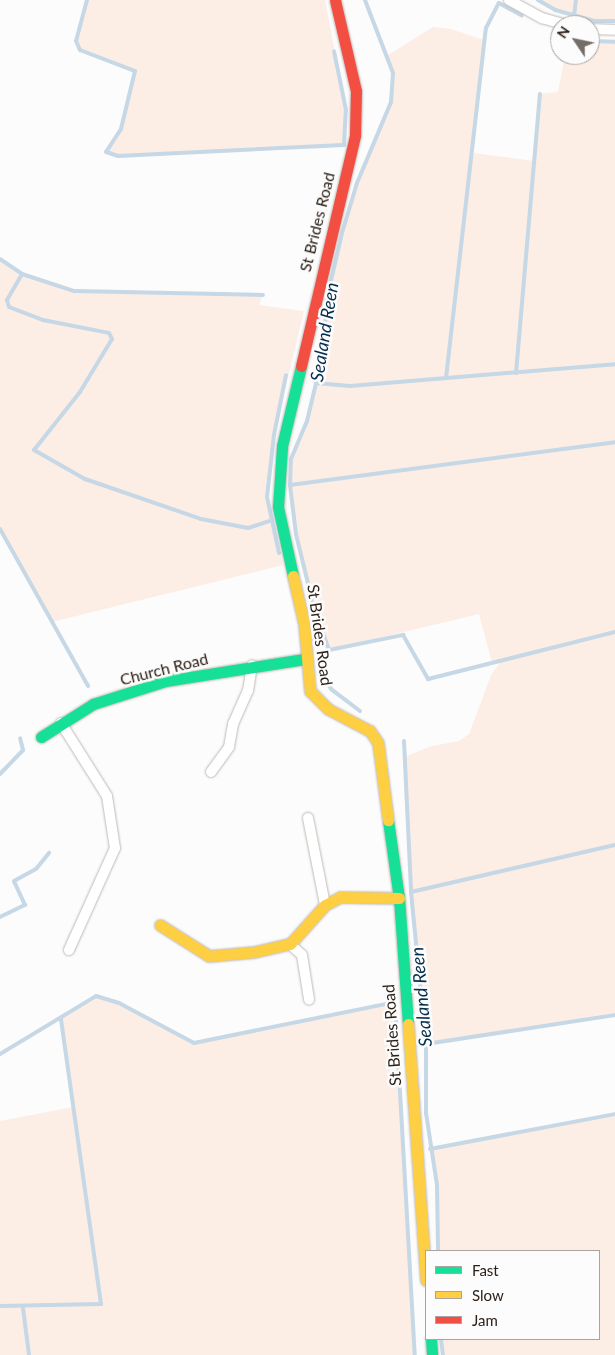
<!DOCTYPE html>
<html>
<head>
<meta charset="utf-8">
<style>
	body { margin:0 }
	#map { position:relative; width:615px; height:1355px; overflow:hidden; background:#fcfcfc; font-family:Lato,sans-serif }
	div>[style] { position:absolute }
	.green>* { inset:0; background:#fceee5 }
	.stream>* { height:4px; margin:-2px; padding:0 2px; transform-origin:2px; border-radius:2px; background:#c6d7e6 }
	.roads { filter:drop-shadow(0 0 1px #bfb9b5) drop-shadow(0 0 1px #bfb9b5) }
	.street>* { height:10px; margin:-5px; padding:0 5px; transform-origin:5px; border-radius:5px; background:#fff }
	.fast>* { height:11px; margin:-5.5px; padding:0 5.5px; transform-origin:5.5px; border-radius:5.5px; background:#16e098 }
	.slow>* { height:11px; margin:-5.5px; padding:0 5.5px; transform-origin:5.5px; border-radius:5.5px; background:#ffcf43 }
	.jam>* { height:11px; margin:-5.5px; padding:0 5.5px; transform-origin:5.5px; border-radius:5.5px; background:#f24e42 }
	span { translate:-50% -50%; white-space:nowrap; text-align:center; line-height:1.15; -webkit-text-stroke:5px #fcfcfc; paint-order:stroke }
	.street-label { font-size:16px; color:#2d2119 }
	.water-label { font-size:18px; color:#042e4d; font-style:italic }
	.legend { position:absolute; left:425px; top:1250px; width:175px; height:90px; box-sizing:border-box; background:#fcfcfc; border:1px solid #a9a4a1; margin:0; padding:6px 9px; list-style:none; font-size:15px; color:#2d2119 }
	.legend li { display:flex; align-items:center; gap:10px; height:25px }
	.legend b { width:25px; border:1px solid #a9a4a1 }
	.north { position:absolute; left:550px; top:15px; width:50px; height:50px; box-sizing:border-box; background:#fcfcfc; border:1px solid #a9a4a1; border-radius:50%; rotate:304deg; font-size:14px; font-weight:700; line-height:20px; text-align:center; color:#2d2119 }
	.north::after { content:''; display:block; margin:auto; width:18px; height:22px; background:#756e68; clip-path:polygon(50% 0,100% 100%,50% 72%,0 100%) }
</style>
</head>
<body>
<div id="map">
	<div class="green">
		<div style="clip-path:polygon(87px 0,325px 0,346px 110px,344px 145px,118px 156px,106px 152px,121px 129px,135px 71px,80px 50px,76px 41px)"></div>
		<div style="clip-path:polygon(538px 0,615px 0,615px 21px,595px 21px,555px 10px)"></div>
		<div style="clip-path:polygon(433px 27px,451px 29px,484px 40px,473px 153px,535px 161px,540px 94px,558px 92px,565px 55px,590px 55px,590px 41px,615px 42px,615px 1015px,426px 1044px,411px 892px,404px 788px,406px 756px,432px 746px,459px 741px,469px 734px,491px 675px,501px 661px,492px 663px,479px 614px,329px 650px,314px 608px,296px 534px,290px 485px,291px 459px,307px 421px,324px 350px,326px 302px,342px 233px,357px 183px,391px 102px,393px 73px,388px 55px)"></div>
		<div style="clip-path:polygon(0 259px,22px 274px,74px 291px,263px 295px,259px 305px,304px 311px,274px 435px,267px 497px,283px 565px,52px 622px,0 529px)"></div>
		<div style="clip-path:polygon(96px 996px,119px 1003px,194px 1043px,395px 1002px,415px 1355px,0 1355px,0 1121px,73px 1107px,61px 1019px)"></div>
		<div style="clip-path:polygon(615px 1114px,615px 1355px,443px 1355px,441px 1339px,599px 1339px,599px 1251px,438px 1251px,437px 1185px,430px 1149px)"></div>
	</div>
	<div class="stream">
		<div style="left:87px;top:0;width:42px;rotate:105deg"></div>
		<div style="left:76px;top:41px;width:10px;rotate:66deg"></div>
		<div style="left:80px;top:50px;width:59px;rotate:20.9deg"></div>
		<div style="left:135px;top:71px;width:60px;rotate:103.6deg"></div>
		<div style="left:121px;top:129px;width:27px;rotate:123deg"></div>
		<div style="left:106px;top:152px;width:13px;rotate:18deg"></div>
		<div style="left:118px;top:156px;width:226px;rotate:-2.8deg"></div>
		<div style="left:344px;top:145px;width:35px;rotate:-87deg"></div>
		<div style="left:346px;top:110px;width:60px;rotate:-101.5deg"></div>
		<div style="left:538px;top:0;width:20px;rotate:30deg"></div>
		<div style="left:555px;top:10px;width:41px;rotate:15.4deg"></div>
		<div style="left:595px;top:21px;width:20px"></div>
		<div style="left:574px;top:16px;width:16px;rotate:-83deg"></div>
		<div style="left:590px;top:41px;width:25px;rotate:2deg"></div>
		<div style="left:0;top:259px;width:27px;rotate:34deg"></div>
		<div style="left:22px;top:274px;width:55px;rotate:18.1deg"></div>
		<div style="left:74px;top:291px;width:189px;rotate:1.2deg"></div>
		<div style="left:22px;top:274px;width:30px;rotate:120deg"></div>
		<div style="left:7px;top:300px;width:7px;rotate:74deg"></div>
		<div style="left:9px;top:307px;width:36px;rotate:21deg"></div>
		<div style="left:43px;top:320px;width:67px;rotate:11.1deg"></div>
		<div style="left:109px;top:333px;width:7px;rotate:63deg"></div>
		<div style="left:112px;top:339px;width:62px;rotate:121.1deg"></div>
		<div style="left:80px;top:392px;width:74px;rotate:128.4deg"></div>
		<div style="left:34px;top:450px;width:59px;rotate:29.6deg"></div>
		<div style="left:85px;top:479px;width:123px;rotate:19deg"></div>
		<div style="left:201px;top:519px;width:48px;rotate:10.8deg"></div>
		<div style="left:248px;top:528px;width:23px;rotate:-18deg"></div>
		<div style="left:516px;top:373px;width:280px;rotate:-85.1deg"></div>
		<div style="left:446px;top:378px;width:352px;rotate:-83.5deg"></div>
		<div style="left:486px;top:28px;width:28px;rotate:-63deg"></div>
		<div style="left:499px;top:3px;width:26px;rotate:29deg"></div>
		<div style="left:316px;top:383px;width:34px;rotate:5deg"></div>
		<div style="left:350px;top:386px;width:266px;rotate:-4.7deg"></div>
		<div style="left:290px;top:485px;width:328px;rotate:-7.5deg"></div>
		<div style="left:0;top:529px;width:180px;rotate:60.7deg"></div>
		<div style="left:279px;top:553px;width:57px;rotate:-102.1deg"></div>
		<div style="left:267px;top:497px;width:62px;rotate:-83.6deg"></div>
		<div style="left:274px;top:435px;width:61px;rotate:-78.7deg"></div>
		<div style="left:329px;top:650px;width:76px;rotate:-11.5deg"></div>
		<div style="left:403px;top:635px;width:51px;rotate:60.4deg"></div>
		<div style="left:428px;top:679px;width:193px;rotate:-14.1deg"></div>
		<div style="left:360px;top:711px;width:35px;rotate:-143deg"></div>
		<div style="left:332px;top:690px;width:14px;rotate:-126deg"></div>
		<div style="left:324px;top:679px;width:17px;rotate:-97deg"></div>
		<div style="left:322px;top:662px;width:14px;rotate:-60deg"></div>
		<div style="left:329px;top:650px;width:45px;rotate:-109.7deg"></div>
		<div style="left:314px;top:608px;width:76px;rotate:-103.7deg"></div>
		<div style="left:296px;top:534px;width:49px;rotate:-97deg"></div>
		<div style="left:290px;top:485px;width:26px;rotate:-88deg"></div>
		<div style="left:291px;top:459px;width:41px;rotate:-67.2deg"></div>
		<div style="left:307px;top:421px;width:73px;rotate:-76.5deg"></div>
		<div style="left:324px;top:350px;width:48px;rotate:-87.6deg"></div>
		<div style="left:326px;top:302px;width:71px;rotate:-76.9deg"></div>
		<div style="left:342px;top:233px;width:52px;rotate:-73.3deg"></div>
		<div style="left:357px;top:183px;width:88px;rotate:-67.2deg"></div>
		<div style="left:391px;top:102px;width:29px;rotate:-86deg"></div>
		<div style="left:393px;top:73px;width:78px;rotate:-111deg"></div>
		<div style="left:404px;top:741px;width:151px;rotate:87.3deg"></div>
		<div style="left:411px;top:892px;width:153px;rotate:84.4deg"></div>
		<div style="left:426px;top:1044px;width:69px;rotate:90deg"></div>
		<div style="left:426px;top:1113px;width:73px;rotate:81.3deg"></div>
		<div style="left:437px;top:1185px;width:66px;rotate:89.1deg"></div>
		<div style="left:0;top:774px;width:33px;rotate:-46deg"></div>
		<div style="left:23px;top:750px;width:12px;rotate:-104deg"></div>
		<div style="left:411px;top:892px;width:209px;rotate:-13deg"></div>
		<div style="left:0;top:917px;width:28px;rotate:-26deg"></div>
		<div style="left:25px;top:905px;width:26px;rotate:-115deg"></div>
		<div style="left:14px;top:881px;width:25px;rotate:-29deg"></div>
		<div style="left:36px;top:869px;width:21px;rotate:-51deg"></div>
		<div style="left:426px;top:1044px;width:191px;rotate:-8.7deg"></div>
		<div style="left:0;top:1054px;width:112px;rotate:-31.1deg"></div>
		<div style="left:96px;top:996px;width:24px;rotate:17deg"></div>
		<div style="left:119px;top:1003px;width:85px;rotate:28.1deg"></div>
		<div style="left:194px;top:1043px;width:205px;rotate:-11.5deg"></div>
		<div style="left:395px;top:1002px;width:354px;rotate:86.8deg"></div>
		<div style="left:430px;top:1149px;width:188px;rotate:-10.7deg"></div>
		<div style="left:0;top:1306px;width:101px;rotate:-1.1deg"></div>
		<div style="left:101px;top:1304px;width:288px;rotate:-98deg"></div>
		<div style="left:23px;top:1308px;width:47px;rotate:82.7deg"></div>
		<div style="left:441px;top:1339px;width:16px;rotate:83deg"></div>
	</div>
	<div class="roads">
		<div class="street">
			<div style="left:509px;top:0;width:38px;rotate:29deg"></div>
			<div style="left:542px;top:18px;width:25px;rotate:16deg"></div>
			<div style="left:590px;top:29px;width:25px;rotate:2deg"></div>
			<div style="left:61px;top:723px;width:86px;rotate:57.8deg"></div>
			<div style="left:107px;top:796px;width:53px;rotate:81.3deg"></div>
			<div style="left:115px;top:848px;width:112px;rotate:114.3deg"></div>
			<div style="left:211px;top:772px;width:31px;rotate:-54deg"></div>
			<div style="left:229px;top:747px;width:23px;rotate:-80deg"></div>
			<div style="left:233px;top:724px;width:36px;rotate:-66deg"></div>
			<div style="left:248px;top:691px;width:26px;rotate:-81deg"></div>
			<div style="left:308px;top:818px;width:89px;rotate:78.9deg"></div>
			<div style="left:290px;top:944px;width:16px;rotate:43deg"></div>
			<div style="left:302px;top:955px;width:45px;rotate:81deg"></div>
		</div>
		<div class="fast">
			<div style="left:293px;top:576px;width:71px;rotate:-102.3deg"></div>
			<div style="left:278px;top:507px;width:61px;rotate:-86.2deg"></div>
			<div style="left:282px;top:446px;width:82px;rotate:-76.6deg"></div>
			<div style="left:41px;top:737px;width:62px;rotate:-32.4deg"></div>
			<div style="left:93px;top:704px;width:76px;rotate:-17.7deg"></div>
			<div style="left:165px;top:681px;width:141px;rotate:-9deg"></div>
			<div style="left:388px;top:820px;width:79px;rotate:82deg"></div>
			<div style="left:399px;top:898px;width:126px;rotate:85.9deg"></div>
			<div style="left:431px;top:1339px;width:16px;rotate:86deg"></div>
		</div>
		<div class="slow">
			<div style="left:293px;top:576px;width:49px;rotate:77.1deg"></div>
			<div style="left:304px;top:624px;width:67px;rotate:84.9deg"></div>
			<div style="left:310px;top:691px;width:25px;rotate:45deg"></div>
			<div style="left:328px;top:709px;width:47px;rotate:27.6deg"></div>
			<div style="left:370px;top:731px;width:14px;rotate:56deg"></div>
			<div style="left:378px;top:743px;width:78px;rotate:82.6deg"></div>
			<div style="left:160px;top:925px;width:58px;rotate:32.3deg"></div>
			<div style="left:209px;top:956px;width:45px;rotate:-5.1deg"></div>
			<div style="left:254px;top:952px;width:37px;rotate:-13deg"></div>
			<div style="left:290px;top:944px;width:52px;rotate:-48.1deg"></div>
			<div style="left:325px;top:905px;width:17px;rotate:-28deg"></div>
			<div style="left:340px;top:897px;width:59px;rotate:1deg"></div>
			<div style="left:408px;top:1024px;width:257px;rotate:86deg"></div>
		</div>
		<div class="jam">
			<div style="left:301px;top:366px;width:237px;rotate:-76.8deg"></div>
			<div style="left:355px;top:135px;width:44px;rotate:-88.7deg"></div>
			<div style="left:356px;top:91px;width:93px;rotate:-103deg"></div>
		</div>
	</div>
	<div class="street-label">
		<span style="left:317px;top:222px;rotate:-76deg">St Brides Road</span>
		<span style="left:320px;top:635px;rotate:82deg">St Brides Road</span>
		<span style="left:164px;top:669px;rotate:-14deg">Church Road</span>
		<span style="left:392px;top:1035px;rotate:-94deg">St Brides Road</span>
	</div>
	<div class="water-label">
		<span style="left:324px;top:332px;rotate:-81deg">Sealand Reen</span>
		<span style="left:421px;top:997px;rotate:-95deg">Sealand Reen</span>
	</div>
	<ul class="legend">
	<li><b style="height:6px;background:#16e098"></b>Fast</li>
	<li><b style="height:6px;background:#ffcf43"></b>Slow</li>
	<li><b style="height:6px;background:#f24e42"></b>Jam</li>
	</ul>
	<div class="north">N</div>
</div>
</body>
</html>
